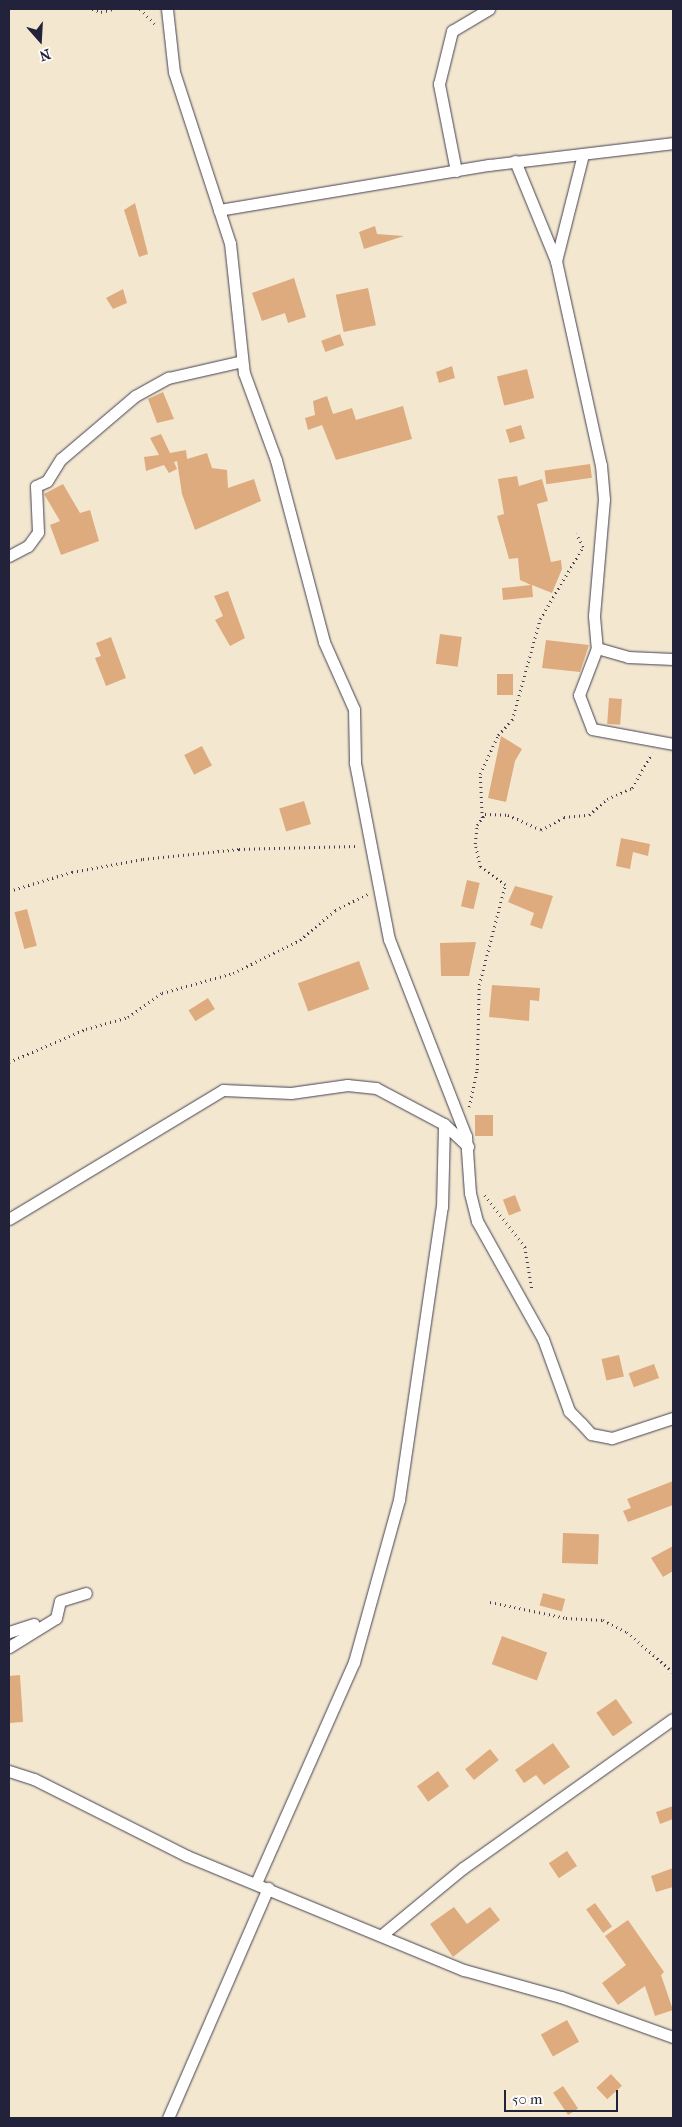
<!DOCTYPE html>
<html>
<head>
<meta charset="utf-8">
<style>
	body { margin:0 }
	#map { position:relative; width:682px; height:2127px; overflow:hidden; background:#f4e7d0; font-family:"IM FELL French Canon",serif }
	div>[style] { position:absolute }
	.building>* { inset:0; background:#deab7f; transform-origin:0 0 }
	.path>* { height:2.5px; margin-top:-1.25px; transform-origin:0; background:repeating-linear-gradient(90deg,#424051 0 1px,transparent 0 5px) }
	.roads { filter:drop-shadow(0 0 1px #424051) drop-shadow(0 0 1px #424051) }
	.street>* { height:11px; margin:-5.5px; padding:0 5.5px; transform-origin:5.5px; border-radius:5.5px; background:#fff }
	span { translate:-50% -50%; white-space:nowrap; text-align:center; line-height:1.15; -webkit-text-stroke:5px #fdfcf7; paint-order:stroke }
	.frame { position:absolute; inset:0; border:10px solid #22223b; pointer-events:none }
	.north { position:absolute; left:15px; top:15px; width:50px; height:50px; -webkit-text-stroke:4px #fdfcf7; paint-order:stroke; rotate:161deg; font-size:14px; font-weight:700; line-height:20px; text-align:center; color:#22223b }
	.north::after { content:''; display:block; margin:auto; width:18px; height:22px; background:#22223b; clip-path:polygon(50% 0,100% 100%,50% 72%,0 100%) }
	.scale { position:absolute; left:504px; top:2090px; width:114px; height:22px; box-sizing:border-box; border:2px solid #22223b; border-top:0; padding-left:6px; font-size:15px; line-height:18px; white-space:nowrap; color:#22223b; -webkit-text-stroke:4px #fdfcf7; paint-order:stroke }
</style>
</head>
<body>
<div id="map">
	<div class="building">
		<div style="clip-path:polygon(135px 203px,148px 254px,139px 257px,124px 210px)"></div>
		<div style="clip-path:polygon(375px 226px,377px 234px,404px 236px,364px 249px,359px 232px)"></div>
		<div style="clip-path:polygon(294px 278px,306px 317px,288px 323px,285px 313px,262px 321px,252px 293px)"></div>
		<div style="left:368px;top:288px;width:38px;height:33px;rotate:78deg"></div>
		<div style="clip-path:polygon(123px 289px,127px 303px,113px 309px,106px 298px)"></div>
		<div style="left:340px;top:334px;width:12px;height:20px;rotate:70deg"></div>
		<div style="clip-path:polygon(452px 366px,455px 378px,439px 383px,436px 372px)"></div>
		<div style="left:527px;top:369px;width:30px;height:31px;rotate:76deg"></div>
		<div style="clip-path:polygon(163px 392px,174px 419px,157px 423px,148px 399px)"></div>
		<div style="clip-path:polygon(327px 396px,333px 414px,352px 408px,356px 420px,403px 406px,412px 439px,336px 460px,322px 425px,308px 430px,305px 418px,315px 415px,313px 401px)"></div>
		<div style="left:521px;top:425px;width:14px;height:16px;rotate:73deg"></div>
		<div style="clip-path:polygon(161px 434px,170px 453px,186px 450px,187px 459px,207px 453px,212px 468px,227px 470px,228px 488px,254px 479px,261px 501px,195px 530px,182px 494px,177px 461px,181px 460px,174px 462px,177px 469px,169px 473px,164px 465px,146px 471px,144px 457px,159px 455px,150px 438px)"></div>
		<div style="left:590px;top:464px;width:14px;height:46px;rotate:82deg"></div>
		<div style="clip-path:polygon(517px 476px,519px 486px,542px 479px,548px 501px,537px 504px,551px 562px,561px 560px,562px 569px,552px 593px,532px 585px,533px 597px,503px 600px,502px 588px,531px 585px,520px 580px,518px 558px,509px 559px,497px 516px,504px 514px,498px 479px)"></div>
		<div style="clip-path:polygon(63px 484px,80px 513px,90px 510px,99px 541px,61px 555px,50px 525px,60px 521px,44px 494px)"></div>
		<div style="clip-path:polygon(228px 591px,245px 638px,230px 646px,215px 620px,223px 616px,214px 596px)"></div>
		<div style="left:440px;top:634px;width:22px;height:30px;rotate:8deg"></div>
		<div style="clip-path:polygon(111px 637px,126px 678px,106px 686px,95px 658px,101px 656px,96px 643px)"></div>
		<div style="clip-path:polygon(546px 640px,589px 645px,580px 672px,542px 668px)"></div>
		<div style="left:497px;top:674px;width:16px;height:21px"></div>
		<div style="left:609px;top:698px;width:13px;height:26px;rotate:4deg"></div>
		<div style="clip-path:polygon(501px 736px,522px 749px,515px 761px,506px 802px,488px 798px)"></div>
		<div style="left:202px;top:746px;width:22px;height:20px;rotate:63deg"></div>
		<div style="left:304px;top:801px;width:24px;height:26px;rotate:73deg"></div>
		<div style="clip-path:polygon(621px 838px,650px 844px,648px 856px,633px 852px,630px 869px,616px 866px)"></div>
		<div style="left:467px;top:880px;width:13px;height:27px;rotate:13deg"></div>
		<div style="clip-path:polygon(515px 886px,553px 896px,542px 929px,530px 925px,534px 913px,508px 902px)"></div>
		<div style="left:27px;top:909px;width:38px;height:13px;rotate:75deg"></div>
		<div style="clip-path:polygon(476px 942px,469px 976px,441px 976px,440px 943px)"></div>
		<div style="left:359px;top:961px;width:30px;height:65px;rotate:70deg"></div>
		<div style="clip-path:polygon(492px 985px,540px 988px,539px 1001px,530px 1000px,529px 1021px,489px 1017px)"></div>
		<div style="left:208px;top:998px;width:13px;height:23px;rotate:58deg"></div>
		<div style="left:475px;top:1115px;width:18px;height:21px"></div>
		<div style="left:515px;top:1195px;width:17px;height:13px;rotate:69deg"></div>
		<div style="left:619px;top:1355px;width:22px;height:18px;rotate:77deg"></div>
		<div style="left:654px;top:1364px;width:15px;height:27px;rotate:70deg"></div>
		<div style="clip-path:polygon(673px 1481px,673px 1505px,628px 1522px,623px 1511px,631px 1508px,627px 1499px)"></div>
		<div style="left:563px;top:1533px;width:36px;height:30px;rotate:2deg"></div>
		<div style="clip-path:polygon(673px 1546px,673px 1571px,663px 1577px,651px 1558px)"></div>
		<div style="left:543px;top:1593px;width:23px;height:13px;rotate:15deg"></div>
		<div style="left:502px;top:1636px;width:48px;height:30px;rotate:20deg"></div>
		<div style="clip-path:polygon(20px 1675px,23px 1722px,9px 1723px,9px 1676px)"></div>
		<div style="left:616px;top:1699px;width:29px;height:24px;rotate:55deg"></div>
		<div style="clip-path:polygon(553px 1743px,570px 1767px,544px 1785px,536px 1775px,524px 1783px,515px 1770px)"></div>
		<div style="left:490px;top:1749px;width:14px;height:32px;rotate:51deg"></div>
		<div style="left:438px;top:1771px;width:19px;height:26px;rotate:54deg"></div>
		<div style="clip-path:polygon(673px 1806px,673px 1819px,660px 1824px,656px 1812px)"></div>
		<div style="left:567px;top:1851px;width:18px;height:22px;rotate:56deg"></div>
		<div style="clip-path:polygon(673px 1868px,673px 1887px,656px 1892px,651px 1876px)"></div>
		<div style="left:595px;top:1903px;width:29px;height:11px;rotate:54deg"></div>
		<div style="clip-path:polygon(454px 1907px,467px 1924px,490px 1907px,500px 1920px,453px 1957px,430px 1924px)"></div>
		<div style="clip-path:polygon(628px 1920px,664px 1972px,661px 1975px,673px 2010px,655px 2016px,645px 1986px,618px 2005px,602px 1983px,626px 1965px,605px 1936px)"></div>
		<div style="left:567px;top:2020px;width:25px;height:30px;rotate:61deg"></div>
		<div style="left:611px;top:2074px;width:16px;height:20px;rotate:47deg"></div>
		<div style="left:563px;top:2086px;width:27px;height:12px;rotate:56deg"></div>
	</div>
	<div class="path">
		<div style="left:92px;top:9px;width:9px;rotate:18deg"></div>
		<div style="left:101px;top:12px;width:12px;rotate:-14deg"></div>
		<div style="left:140px;top:9px;width:21px;rotate:45deg"></div>
		<div style="left:482px;top:818px;width:44px;rotate:-92.6deg"></div>
		<div style="left:480px;top:774px;width:43px;rotate:-65.2deg"></div>
		<div style="left:498px;top:735px;width:21px;rotate:-47deg"></div>
		<div style="left:512px;top:720px;width:105px;rotate:-74.5deg"></div>
		<div style="left:540px;top:619px;width:84px;rotate:-59.2deg"></div>
		<div style="left:583px;top:547px;width:15px;rotate:-118deg"></div>
		<div style="left:9px;top:891px;width:66px;rotate:-16.8deg"></div>
		<div style="left:72px;top:872px;width:72px;rotate:-10.4deg"></div>
		<div style="left:143px;top:859px;width:97px;rotate:-5.9deg"></div>
		<div style="left:239px;top:849px;width:118px;rotate:-1.5deg"></div>
		<div style="left:9px;top:1062px;width:84px;rotate:-23.2deg"></div>
		<div style="left:86px;top:1029px;width:44px;rotate:-15.9deg"></div>
		<div style="left:128px;top:1017px;width:42px;rotate:-35.2deg"></div>
		<div style="left:162px;top:993px;width:74px;rotate:-15.7deg"></div>
		<div style="left:233px;top:973px;width:75px;rotate:-26.2deg"></div>
		<div style="left:300px;top:940px;width:46px;rotate:-40.6deg"></div>
		<div style="left:335px;top:910px;width:37px;rotate:-26deg"></div>
		<div style="left:469px;top:1107px;width:38px;rotate:-78deg"></div>
		<div style="left:477px;top:1070px;width:85px;rotate:-88.7deg"></div>
		<div style="left:479px;top:985px;width:103px;rotate:-75.4deg"></div>
		<div style="left:505px;top:885px;width:31px;rotate:-144deg"></div>
		<div style="left:480px;top:867px;width:24px;rotate:-102deg"></div>
		<div style="left:475px;top:844px;width:19px;rotate:-84deg"></div>
		<div style="left:477px;top:825px;width:14px;rotate:-54deg"></div>
		<div style="left:485px;top:814px;width:23px;rotate:2deg"></div>
		<div style="left:508px;top:815px;width:36px;rotate:24deg"></div>
		<div style="left:541px;top:830px;width:26px;rotate:-29deg"></div>
		<div style="left:564px;top:817px;width:25px;rotate:-5deg"></div>
		<div style="left:589px;top:815px;width:24px;rotate:-42deg"></div>
		<div style="left:607px;top:799px;width:27px;rotate:-24deg"></div>
		<div style="left:632px;top:788px;width:40px;rotate:-60.3deg"></div>
		<div style="left:485px;top:1195px;width:66px;rotate:52.4deg"></div>
		<div style="left:525px;top:1247px;width:43px;rotate:80.5deg"></div>
		<div style="left:490px;top:1602px;width:78px;rotate:11.9deg"></div>
		<div style="left:566px;top:1618px;width:37px;rotate:3deg"></div>
		<div style="left:603px;top:1620px;width:27px;rotate:27deg"></div>
		<div style="left:627px;top:1632px;width:61px;rotate:41deg"></div>
	</div>
	<div class="roads">
		<div class="street">
			<div style="left:167px;top:9px;width:63px;rotate:83.7deg"></div>
			<div style="left:174px;top:72px;width:180px;rotate:71.9deg"></div>
			<div style="left:230px;top:243px;width:131px;rotate:83.9deg"></div>
			<div style="left:244px;top:373px;width:93px;rotate:69.8deg"></div>
			<div style="left:276px;top:460px;width:188px;rotate:75.2deg"></div>
			<div style="left:324px;top:642px;width:73px;rotate:65.9deg"></div>
			<div style="left:354px;top:709px;width:54px;rotate:88.9deg"></div>
			<div style="left:355px;top:763px;width:179px;rotate:79.1deg"></div>
			<div style="left:389px;top:939px;width:212px;rotate:68.7deg"></div>
			<div style="left:466px;top:1136px;width:57px;rotate:86deg"></div>
			<div style="left:470px;top:1193px;width:29px;rotate:76deg"></div>
			<div style="left:477px;top:1221px;width:135px;rotate:60.8deg"></div>
			<div style="left:543px;top:1339px;width:77px;rotate:70.1deg"></div>
			<div style="left:569px;top:1411px;width:17px;rotate:45deg"></div>
			<div style="left:581px;top:1423px;width:15px;rotate:48deg"></div>
			<div style="left:591px;top:1434px;width:21px;rotate:11deg"></div>
			<div style="left:612px;top:1438px;width:64px;rotate:-18.2deg"></div>
			<div style="left:515px;top:161px;width:108px;rotate:67.7deg"></div>
			<div style="left:556px;top:261px;width:209px;rotate:77.6deg"></div>
			<div style="left:601px;top:465px;width:34px;rotate:85deg"></div>
			<div style="left:604px;top:499px;width:117px;rotate:94.9deg"></div>
			<div style="left:594px;top:616px;width:32px;rotate:85deg"></div>
			<div style="left:597px;top:648px;width:32px;rotate:16deg"></div>
			<div style="left:628px;top:657px;width:45px;rotate:2.5deg"></div>
			<div style="left:456px;top:171px;width:89px;rotate:-101.1deg"></div>
			<div style="left:439px;top:84px;width:55px;rotate:-76.2deg"></div>
			<div style="left:452px;top:31px;width:43px;rotate:-30.7deg"></div>
			<div style="left:219px;top:210px;width:274px;rotate:-9.5deg"></div>
			<div style="left:489px;top:165px;width:185px;rotate:-6.8deg"></div>
			<div style="left:556px;top:261px;width:110px;rotate:-75.8deg"></div>
			<div style="left:9px;top:556px;width:21px;rotate:-28deg"></div>
			<div style="left:28px;top:546px;width:17px;rotate:-54deg"></div>
			<div style="left:38px;top:532px;width:46px;rotate:-92.5deg"></div>
			<div style="left:36px;top:486px;width:12px;rotate:-24deg"></div>
			<div style="left:47px;top:481px;width:26px;rotate:-58deg"></div>
			<div style="left:61px;top:459px;width:97px;rotate:-40.4deg"></div>
			<div style="left:135px;top:396px;width:38px;rotate:-29deg"></div>
			<div style="left:168px;top:378px;width:76px;rotate:-12.9deg"></div>
			<div style="left:597px;top:648px;width:50px;rotate:111deg"></div>
			<div style="left:579px;top:695px;width:36px;rotate:69deg"></div>
			<div style="left:592px;top:729px;width:82px;rotate:10.5deg"></div>
			<div style="left:9px;top:1219px;width:250px;rotate:-31.1deg"></div>
			<div style="left:223px;top:1090px;width:68px;rotate:2.5deg"></div>
			<div style="left:291px;top:1093px;width:57px;rotate:-8.1deg"></div>
			<div style="left:347px;top:1085px;width:29px;rotate:6deg"></div>
			<div style="left:376px;top:1088px;width:77px;rotate:27.9deg"></div>
			<div style="left:444px;top:1124px;width:33px;rotate:43deg"></div>
			<div style="left:9px;top:1632px;width:26px;rotate:-18deg"></div>
			<div style="left:9px;top:1647px;width:55px;rotate:-31.7deg"></div>
			<div style="left:56px;top:1618px;width:17px;rotate:-77deg"></div>
			<div style="left:60px;top:1601px;width:27px;rotate:-17deg"></div>
			<div style="left:9px;top:1771px;width:26px;rotate:18deg"></div>
			<div style="left:34px;top:1779px;width:171px;rotate:26.7deg"></div>
			<div style="left:187px;top:1856px;width:300px;rotate:22.4deg"></div>
			<div style="left:464px;top:1970px;width:101px;rotate:15.6deg"></div>
			<div style="left:561px;top:1997px;width:119px;rotate:19.7deg"></div>
			<div style="left:256px;top:1883px;width:242px;rotate:-66.1deg"></div>
			<div style="left:354px;top:1662px;width:168px;rotate:-74.5deg"></div>
			<div style="left:399px;top:1500px;width:296px;rotate:-81.7deg"></div>
			<div style="left:442px;top:1207px;width:83px;rotate:-88.6deg"></div>
			<div style="left:383px;top:1934px;width:104px;rotate:-39.5deg"></div>
			<div style="left:463px;top:1868px;width:257px;rotate:-35.4deg"></div>
			<div style="left:168px;top:2118px;width:251px;rotate:-66.5deg"></div>
		</div>
	</div>
	<div class="frame"></div>
	<div class="north">N</div>
	<div class="scale">50 m</div>
</div>
</body>
</html>
